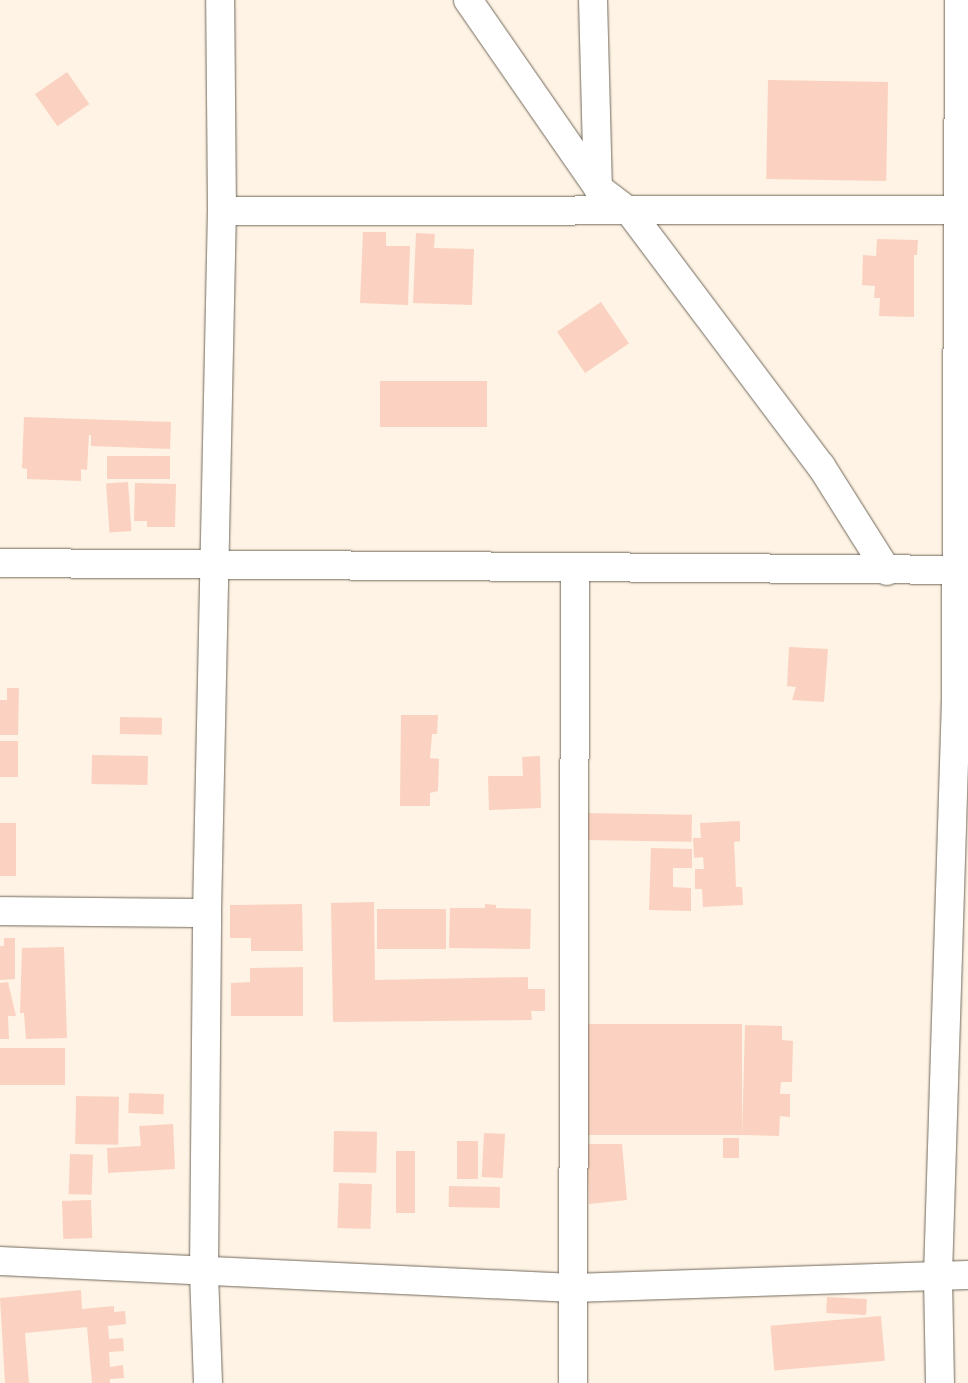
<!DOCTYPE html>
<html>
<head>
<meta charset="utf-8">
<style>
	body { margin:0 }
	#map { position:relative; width:968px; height:1383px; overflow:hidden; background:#fef3e4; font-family:"PT Sans Narrow",sans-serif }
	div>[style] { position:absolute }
	.building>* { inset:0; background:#fbd2c1; transform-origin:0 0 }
	.roads { filter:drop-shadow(0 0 1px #71685b) drop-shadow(0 0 1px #71685b) }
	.minor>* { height:28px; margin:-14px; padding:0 14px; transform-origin:14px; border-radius:14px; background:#fff }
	span { translate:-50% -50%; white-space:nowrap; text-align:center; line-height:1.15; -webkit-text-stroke:4.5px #fff; paint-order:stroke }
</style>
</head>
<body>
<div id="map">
	<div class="building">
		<div style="left:67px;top:72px;width:39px;height:39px;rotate:55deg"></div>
		<div style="left:768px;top:80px;width:120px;height:99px;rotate:1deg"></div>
		<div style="clip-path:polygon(363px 232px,386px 232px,386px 246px,410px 246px,408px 305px,360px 303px)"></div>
		<div style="clip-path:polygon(416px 233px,435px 234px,434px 248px,474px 249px,472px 305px,413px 303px)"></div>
		<div style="clip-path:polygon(877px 239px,918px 240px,917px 255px,914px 255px,914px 317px,879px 316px,880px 298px,874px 298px,875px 286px,862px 285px,863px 255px,876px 256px)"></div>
		<div style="left:601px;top:302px;width:50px;height:53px;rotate:56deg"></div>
		<div style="left:380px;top:381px;width:107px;height:46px"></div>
		<div style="clip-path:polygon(24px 417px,171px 422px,170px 449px,91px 446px,91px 435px,89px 435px,87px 470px,81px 469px,81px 481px,27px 479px,27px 469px,22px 468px)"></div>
		<div style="left:170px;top:456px;width:23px;height:63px;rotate:90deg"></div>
		<div style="left:128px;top:482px;width:49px;height:22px;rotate:86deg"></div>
		<div style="clip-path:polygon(135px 483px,176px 484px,175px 527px,147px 527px,147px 521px,134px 521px)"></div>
		<div style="clip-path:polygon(789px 647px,828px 649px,824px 702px,792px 700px,796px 687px,787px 686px)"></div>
		<div style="clip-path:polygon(7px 688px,19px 688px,18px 735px,0 735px,0 700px,7px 700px)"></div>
		<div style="clip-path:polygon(401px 715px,438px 715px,437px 734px,432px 734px,430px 758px,439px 759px,438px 791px,430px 793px,430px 806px,400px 806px)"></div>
		<div style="left:120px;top:717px;width:42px;height:17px;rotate:1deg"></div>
		<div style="left:0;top:741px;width:18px;height:36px"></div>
		<div style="left:92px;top:755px;width:56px;height:29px;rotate:1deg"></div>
		<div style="clip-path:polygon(540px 756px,541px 808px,489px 810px,488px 776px,523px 776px,522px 757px)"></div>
		<div style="left:585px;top:813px;width:107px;height:27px;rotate:1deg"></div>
		<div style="clip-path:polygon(740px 821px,740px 841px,734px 842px,735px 860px,736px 887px,742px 887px,743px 905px,703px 907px,702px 889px,695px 889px,695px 869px,704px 869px,703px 857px,694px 858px,693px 838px,701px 838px,700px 823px)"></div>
		<div style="left:0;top:823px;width:16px;height:53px"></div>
		<div style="clip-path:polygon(651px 848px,692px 849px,692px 868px,673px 868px,673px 887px,691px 888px,691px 911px,649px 910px)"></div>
		<div style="clip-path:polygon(374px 902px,375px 980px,528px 977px,528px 989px,545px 989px,545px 1011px,531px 1011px,532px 1020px,333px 1022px,331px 903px)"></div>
		<div style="clip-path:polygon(302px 904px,303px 951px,251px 951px,251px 938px,230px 938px,230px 905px)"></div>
		<div style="clip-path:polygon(485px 904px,496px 905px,496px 908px,531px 909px,530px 949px,449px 948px,450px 908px,485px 908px)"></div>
		<div style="left:446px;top:909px;width:40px;height:69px;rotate:90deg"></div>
		<div style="clip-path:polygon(4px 938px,15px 938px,15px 979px,0 980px,0 946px,4px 946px)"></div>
		<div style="clip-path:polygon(64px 947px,67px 1038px,26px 1039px,24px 1013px,20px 1013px,22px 948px)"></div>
		<div style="clip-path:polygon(303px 967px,303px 1016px,231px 1016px,231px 983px,250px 982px,250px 968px)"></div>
		<div style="clip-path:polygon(8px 982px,16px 1016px,8px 1016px,9px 1039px,0 1039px,0 983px)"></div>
		<div style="left:587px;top:1024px;width:155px;height:111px"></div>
		<div style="clip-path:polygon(745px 1025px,782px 1026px,782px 1040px,793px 1041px,792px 1082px,781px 1082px,780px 1094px,790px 1094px,790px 1117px,780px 1116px,779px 1136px,742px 1135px)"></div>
		<div style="left:65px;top:1048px;width:37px;height:65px;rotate:90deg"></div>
		<div style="left:129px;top:1093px;width:35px;height:20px;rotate:2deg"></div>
		<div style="left:76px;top:1096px;width:43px;height:48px;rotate:1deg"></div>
		<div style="clip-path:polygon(173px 1124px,175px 1169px,108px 1173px,107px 1148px,141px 1146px,139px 1126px)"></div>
		<div style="left:334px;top:1131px;width:43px;height:41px;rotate:1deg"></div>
		<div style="left:484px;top:1133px;width:21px;height:44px;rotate:3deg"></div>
		<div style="left:723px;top:1138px;width:16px;height:20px"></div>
		<div style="left:457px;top:1141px;width:21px;height:38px"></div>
		<div style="clip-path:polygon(587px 1144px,622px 1144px,627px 1200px,589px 1204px)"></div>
		<div style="left:396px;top:1151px;width:19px;height:62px"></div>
		<div style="left:70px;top:1154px;width:23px;height:40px;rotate:2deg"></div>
		<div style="left:339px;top:1183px;width:33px;height:45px;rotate:2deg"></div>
		<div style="left:449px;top:1186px;width:51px;height:21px;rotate:1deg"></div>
		<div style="left:91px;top:1200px;width:38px;height:29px;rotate:88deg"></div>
		<div style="clip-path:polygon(81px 1290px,82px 1309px,114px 1306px,114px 1312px,125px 1311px,126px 1324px,108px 1326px,109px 1339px,123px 1338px,124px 1351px,109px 1352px,110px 1367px,123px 1365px,124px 1378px,110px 1379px,110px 1383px,92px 1383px,87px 1327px,25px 1333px,29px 1383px,5px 1383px,0 1298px)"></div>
		<div style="left:827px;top:1297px;width:40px;height:16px;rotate:3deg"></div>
		<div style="left:881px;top:1316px;width:45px;height:111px;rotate:85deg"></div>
	</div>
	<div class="roads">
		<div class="minor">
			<div style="left:468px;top:0;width:229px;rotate:55.3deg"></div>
			<div style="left:598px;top:188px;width:40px;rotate:37deg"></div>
			<div style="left:630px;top:212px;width:318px;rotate:53.1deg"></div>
			<div style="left:821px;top:466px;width:124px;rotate:57.8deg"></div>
			<div style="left:593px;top:0;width:188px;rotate:88.5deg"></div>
			<div style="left:222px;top:211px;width:746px;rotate:-0.08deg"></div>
			<div style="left:0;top:563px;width:968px;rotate:0.41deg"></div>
			<div style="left:0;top:911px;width:207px;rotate:0.6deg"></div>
			<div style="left:0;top:1261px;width:574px;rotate:2.7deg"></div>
			<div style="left:573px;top:1288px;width:395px;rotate:-1.9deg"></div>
			<div style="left:208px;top:1383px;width:111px;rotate:-92.1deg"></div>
			<div style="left:204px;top:1272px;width:359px;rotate:-89.5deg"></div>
			<div style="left:207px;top:913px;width:702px;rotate:-88.78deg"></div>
			<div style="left:222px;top:211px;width:211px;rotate:-90.5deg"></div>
			<div style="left:573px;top:1383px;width:815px;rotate:-89.86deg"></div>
			<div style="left:940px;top:1383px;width:108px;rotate:-91.1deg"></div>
			<div style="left:938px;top:1275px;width:577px;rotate:-88.21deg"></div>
			<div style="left:956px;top:698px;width:698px;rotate:-89.75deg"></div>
		</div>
	</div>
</div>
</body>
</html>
